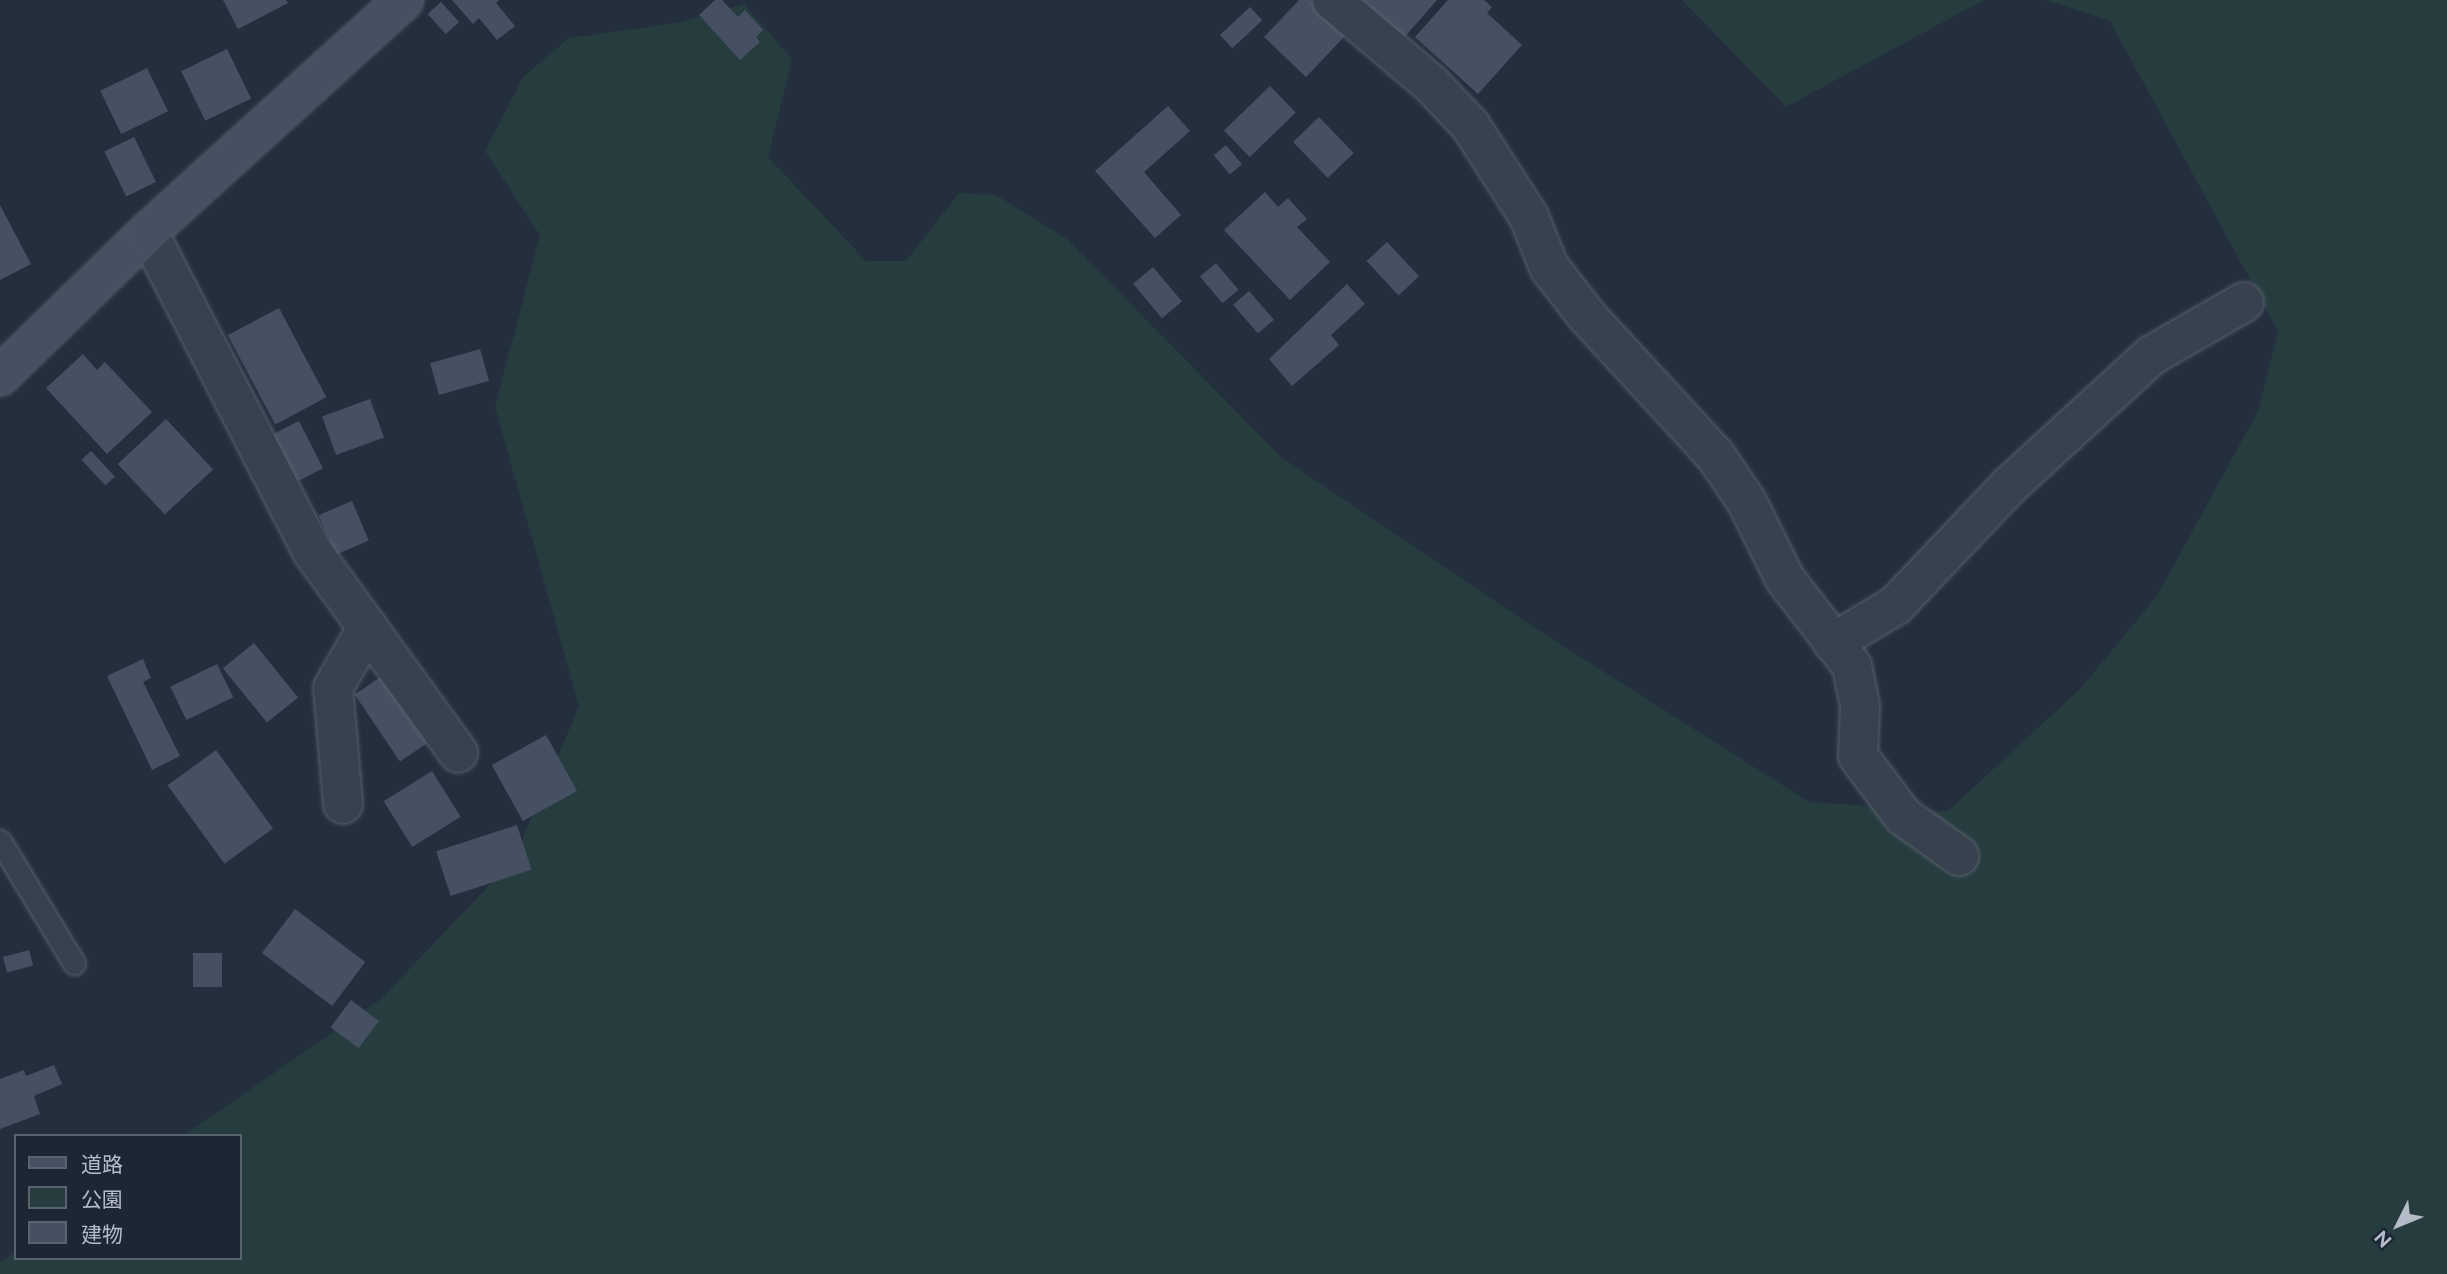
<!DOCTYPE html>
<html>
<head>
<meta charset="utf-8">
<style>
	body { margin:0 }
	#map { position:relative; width:2447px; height:1274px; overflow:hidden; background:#242f3e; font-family:Raleway,"Noto Sans JP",sans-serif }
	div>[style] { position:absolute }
	.green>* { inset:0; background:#263c3f }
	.building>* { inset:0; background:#455162; transform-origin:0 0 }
	.roads { filter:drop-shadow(0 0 2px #565f6c) drop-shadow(0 0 2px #565f6c) }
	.lane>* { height:21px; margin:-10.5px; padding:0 10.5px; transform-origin:10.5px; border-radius:10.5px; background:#38414e }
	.street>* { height:38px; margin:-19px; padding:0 19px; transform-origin:19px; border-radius:19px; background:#38414e }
	.secondary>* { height:38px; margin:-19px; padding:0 19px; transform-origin:19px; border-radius:19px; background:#465061 }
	span { translate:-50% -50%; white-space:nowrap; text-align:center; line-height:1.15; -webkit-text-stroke:5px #1d2633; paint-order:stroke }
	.legend { position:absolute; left:14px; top:1134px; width:228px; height:126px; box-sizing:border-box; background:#1d2633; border:2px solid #59626f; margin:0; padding:9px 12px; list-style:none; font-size:21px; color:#b4bcc9 }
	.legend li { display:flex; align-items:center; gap:14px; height:35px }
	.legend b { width:35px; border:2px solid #59626f }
	.north { position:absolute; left:2363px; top:1190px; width:70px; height:70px; -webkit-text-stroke:5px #1d2633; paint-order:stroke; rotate:227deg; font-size:19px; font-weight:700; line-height:28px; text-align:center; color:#b4bcc9 }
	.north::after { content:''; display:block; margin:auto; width:24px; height:32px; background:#b4bcc9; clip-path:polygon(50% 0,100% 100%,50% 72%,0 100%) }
</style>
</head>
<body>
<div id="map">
	<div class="green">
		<div style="clip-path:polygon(1682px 0,1984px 0,1786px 107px)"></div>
		<div style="clip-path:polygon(2046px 0,2447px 0,2447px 1274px,0 1274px,0 1263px,16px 1251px,16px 1258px,240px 1258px,240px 1136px,183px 1136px,381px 999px,514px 859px,579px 706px,495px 407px,540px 235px,485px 151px,523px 77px,569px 38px,677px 23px,744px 4px,792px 59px,768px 157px,866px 261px,906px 261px,959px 193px,996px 195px,1067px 239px,1281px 457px,1535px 628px,1809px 802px,1948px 811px,2080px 689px,2157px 596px,2258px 411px,2278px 331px,2110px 21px)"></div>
	</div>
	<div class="building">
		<div style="clip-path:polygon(223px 0,286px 0,288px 3px,238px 29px)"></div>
		<div style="clip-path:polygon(452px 0,499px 0,496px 3px,515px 26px,497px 40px,479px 18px,473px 24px)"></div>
		<div style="clip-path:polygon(715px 0,722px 0,738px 17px,745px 10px,763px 30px,756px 37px,760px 42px,740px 60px,699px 15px)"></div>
		<div style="clip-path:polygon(1299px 0,1310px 0,1346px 35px,1306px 77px,1264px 37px)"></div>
		<div style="clip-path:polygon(1357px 0,1437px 0,1402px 40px)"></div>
		<div style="clip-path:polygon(1448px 0,1484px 0,1492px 7px,1487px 13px,1522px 45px,1478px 94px,1415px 37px)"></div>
		<div style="left:441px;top:2px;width:27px;height:18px;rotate:48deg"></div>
		<div style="left:1250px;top:7px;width:18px;height:41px;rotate:47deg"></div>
		<div style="left:227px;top:49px;width:55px;height:51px;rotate:64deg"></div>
		<div style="left:147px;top:68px;width:48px;height:52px;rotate:64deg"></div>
		<div style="left:1270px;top:86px;width:37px;height:64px;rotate:46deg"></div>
		<div style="clip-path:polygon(1168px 106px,1190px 131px,1144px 172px,1181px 215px,1155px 238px,1095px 171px)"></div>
		<div style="left:1319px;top:117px;width:50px;height:36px;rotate:46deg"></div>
		<div style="left:134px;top:137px;width:50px;height:33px;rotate:64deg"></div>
		<div style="left:1226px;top:145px;width:25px;height:16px;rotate:50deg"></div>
		<div style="clip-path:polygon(1265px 192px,1278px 207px,1288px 198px,1307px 219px,1297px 227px,1330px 262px,1290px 300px,1224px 230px)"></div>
		<div style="clip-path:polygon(0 205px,31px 264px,0 280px)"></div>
		<div style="left:1387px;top:242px;width:47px;height:28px;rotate:47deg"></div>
		<div style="left:1216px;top:263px;width:35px;height:21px;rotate:50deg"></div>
		<div style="left:1153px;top:267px;width:45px;height:26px;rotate:50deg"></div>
		<div style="clip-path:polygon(1347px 284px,1365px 304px,1331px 335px,1339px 345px,1292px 386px,1269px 359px)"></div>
		<div style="left:1249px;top:291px;width:38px;height:21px;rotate:49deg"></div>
		<div style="left:279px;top:308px;width:101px;height:58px;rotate:62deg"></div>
		<div style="left:480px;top:349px;width:33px;height:52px;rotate:74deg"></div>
		<div style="clip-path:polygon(83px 354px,97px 370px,105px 362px,152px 412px,107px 454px,46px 388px)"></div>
		<div style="left:370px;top:399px;width:41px;height:51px;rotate:70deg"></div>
		<div style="left:166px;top:419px;width:69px;height:66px;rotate:47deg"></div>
		<div style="left:299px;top:421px;width:53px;height:34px;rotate:63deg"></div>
		<div style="left:91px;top:451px;width:35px;height:13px;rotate:47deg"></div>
		<div style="left:352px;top:501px;width:43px;height:36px;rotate:67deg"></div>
		<div style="left:254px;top:643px;width:70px;height:40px;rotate:51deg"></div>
		<div style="clip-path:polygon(143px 659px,151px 678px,143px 682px,180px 756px,152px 770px,107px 676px)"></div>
		<div style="left:217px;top:664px;width:37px;height:52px;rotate:64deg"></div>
		<div style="left:382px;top:676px;width:81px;height:33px;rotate:56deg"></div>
		<div style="left:546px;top:735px;width:64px;height:62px;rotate:61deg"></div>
		<div style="left:216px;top:750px;width:97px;height:60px;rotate:54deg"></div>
		<div style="left:432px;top:771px;width:54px;height:57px;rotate:58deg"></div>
		<div style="left:517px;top:825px;width:47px;height:85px;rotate:72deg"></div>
		<div style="left:295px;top:909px;width:88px;height:55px;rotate:37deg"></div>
		<div style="left:29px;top:950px;width:16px;height:27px;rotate:75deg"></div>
		<div style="left:193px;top:953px;width:29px;height:34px"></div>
		<div style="left:351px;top:1000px;width:35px;height:34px;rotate:37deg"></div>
		<div style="clip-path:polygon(54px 1065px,62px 1084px,34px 1096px,40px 1114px,0 1129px,0 1079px,24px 1070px,26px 1076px)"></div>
	</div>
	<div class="roads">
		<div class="lane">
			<div style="left:0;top:841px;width:143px;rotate:58.8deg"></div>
		</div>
		<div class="street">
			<div style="left:1332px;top:0;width:130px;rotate:40.3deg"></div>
			<div style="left:1431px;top:84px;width:57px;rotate:46.4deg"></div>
			<div style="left:1470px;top:125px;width:109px;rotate:57.3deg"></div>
			<div style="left:1529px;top:217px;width:54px;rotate:68.2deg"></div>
			<div style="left:1549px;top:267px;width:62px;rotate:52.2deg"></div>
			<div style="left:1587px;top:316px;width:189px;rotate:47.4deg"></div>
			<div style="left:1715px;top:455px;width:57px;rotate:55.8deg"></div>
			<div style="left:1747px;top:502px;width:86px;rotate:63.7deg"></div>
			<div style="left:1785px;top:579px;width:110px;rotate:52.4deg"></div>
			<div style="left:1852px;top:666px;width:41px;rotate:78.7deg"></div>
			<div style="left:1860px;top:706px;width:50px;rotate:92.3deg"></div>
			<div style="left:1858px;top:756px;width:75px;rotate:53.1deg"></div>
			<div style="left:1903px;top:816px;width:69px;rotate:35.5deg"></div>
			<div style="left:148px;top:232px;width:359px;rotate:62.8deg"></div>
			<div style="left:312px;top:551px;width:249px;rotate:54.1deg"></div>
			<div style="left:1833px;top:643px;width:74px;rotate:-31.1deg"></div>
			<div style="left:1896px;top:605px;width:164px;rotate:-46.5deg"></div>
			<div style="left:2009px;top:486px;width:194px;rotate:-42.5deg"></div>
			<div style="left:2152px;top:355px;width:106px;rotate:-29.9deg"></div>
			<div style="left:343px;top:804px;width:116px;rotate:-94.9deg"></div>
			<div style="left:333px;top:688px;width:70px;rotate:-60.2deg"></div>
		</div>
		<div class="secondary">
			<div style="left:0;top:376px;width:206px;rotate:-44.2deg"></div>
			<div style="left:148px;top:232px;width:345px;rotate:-42.2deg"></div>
		</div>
	</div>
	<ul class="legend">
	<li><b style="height:9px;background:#465061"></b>道路</li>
	<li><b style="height:19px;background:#263c3f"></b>公園</li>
	<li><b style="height:19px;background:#455162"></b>建物</li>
	</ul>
	<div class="north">N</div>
</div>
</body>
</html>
